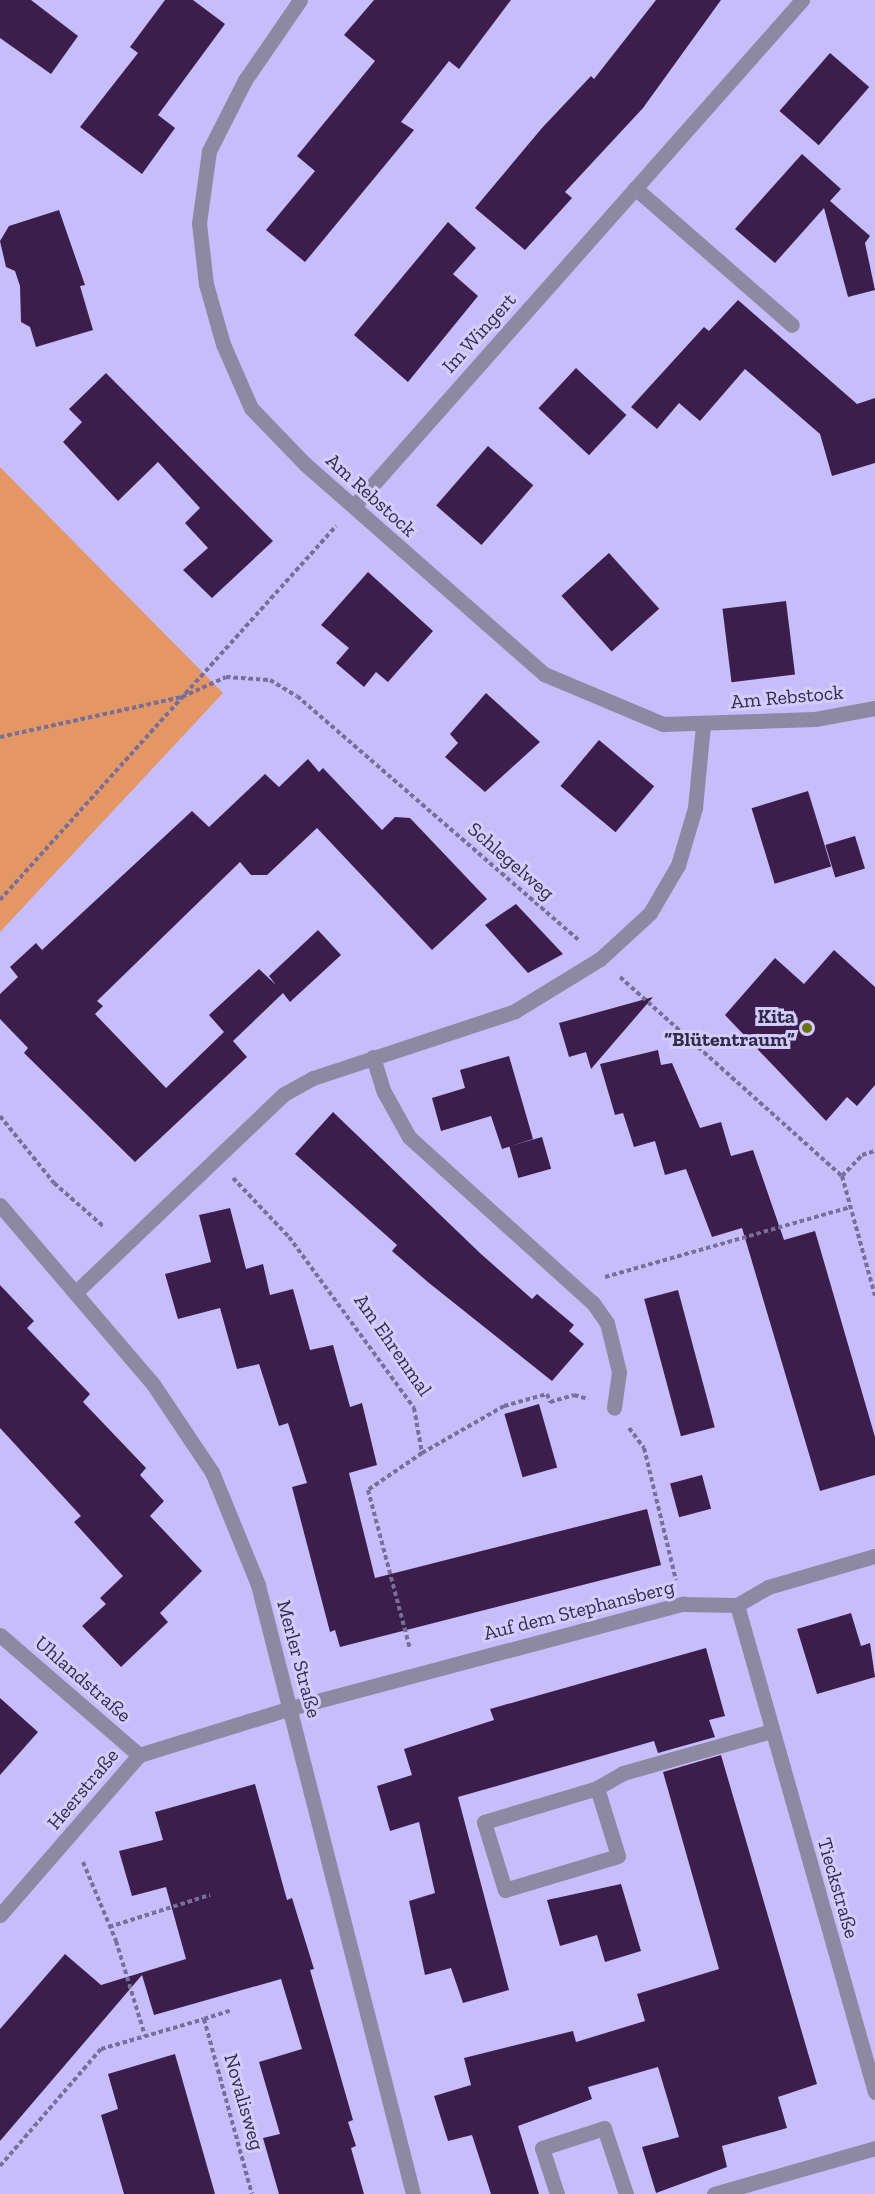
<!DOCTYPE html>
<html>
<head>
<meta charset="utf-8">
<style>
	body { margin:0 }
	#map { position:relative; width:875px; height:2194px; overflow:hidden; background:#c8bdfb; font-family:"Zilla Slab",serif }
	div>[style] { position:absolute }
	.green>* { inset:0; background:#e49664 }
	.building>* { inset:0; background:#3c1e4c; transform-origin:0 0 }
	.path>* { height:4px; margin-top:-2px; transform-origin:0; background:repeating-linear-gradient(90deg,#766f99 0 4.5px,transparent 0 7.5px) }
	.street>* { height:15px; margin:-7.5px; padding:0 7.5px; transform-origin:7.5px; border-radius:7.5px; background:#8d89a3 }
	.dots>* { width:16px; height:16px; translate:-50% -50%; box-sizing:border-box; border:3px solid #d4ccfe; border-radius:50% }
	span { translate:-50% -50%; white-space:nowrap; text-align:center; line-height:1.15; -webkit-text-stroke:6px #d4ccfe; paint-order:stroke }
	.street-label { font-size:20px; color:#322d46 }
	.poi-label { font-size:20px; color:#322d46; font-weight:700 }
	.right { translate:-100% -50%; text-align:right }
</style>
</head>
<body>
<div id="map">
	<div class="green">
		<div style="clip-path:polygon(0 467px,223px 693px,0 932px)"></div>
	</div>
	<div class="building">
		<div style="clip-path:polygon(0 0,31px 0,78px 36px,51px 74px,0 38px)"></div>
		<div style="clip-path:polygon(165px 0,193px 0,225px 24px,158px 115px,175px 128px,142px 174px,80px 127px,138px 53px,130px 47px)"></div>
		<div style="clip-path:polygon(374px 0,511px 0,459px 69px,449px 61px,401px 122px,414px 130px,305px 262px,266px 230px,315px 171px,297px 156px,375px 61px,344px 35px)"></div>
		<div style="clip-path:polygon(656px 0,721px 0,643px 108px,565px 192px,572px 198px,525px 250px,475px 208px,542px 128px,591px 76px,594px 79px)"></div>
		<div style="left:830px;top:53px;width:52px;height:77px;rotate:41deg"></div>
		<div style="clip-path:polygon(802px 154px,841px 189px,830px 201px,870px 236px,865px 243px,875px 290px,848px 297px,824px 208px,775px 263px,735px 229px)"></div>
		<div style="clip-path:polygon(59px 210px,85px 285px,80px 286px,93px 330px,36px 347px,30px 327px,21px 322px,20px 286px,15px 271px,6px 267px,0 241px,9px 226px)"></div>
		<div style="clip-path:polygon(448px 222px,476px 248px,453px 274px,478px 296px,408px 382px,354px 335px)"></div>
		<div style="clip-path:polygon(738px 300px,857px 404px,875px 398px,875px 463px,832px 476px,820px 434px,745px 369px,700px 421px,679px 403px,657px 429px,631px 407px,704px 327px,709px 331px)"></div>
		<div style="left:576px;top:368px;width:69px;height:55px;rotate:43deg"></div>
		<div style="clip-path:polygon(106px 373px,273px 541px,212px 598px,183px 570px,208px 548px,185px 523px,200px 508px,158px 462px,118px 501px,63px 442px,82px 422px,69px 409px)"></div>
		<div style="left:488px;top:446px;width:60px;height:79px;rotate:41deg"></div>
		<div style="left:609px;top:553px;width:75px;height:64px;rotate:48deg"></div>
		<div style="clip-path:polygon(368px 572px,433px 631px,388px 682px,376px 672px,364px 687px,336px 663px,349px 648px,321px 625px)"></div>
		<div style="left:786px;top:601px;width:74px;height:64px;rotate:83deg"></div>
		<div style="clip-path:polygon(486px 693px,540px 742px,485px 792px,445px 757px,458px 743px,450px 734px)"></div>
		<div style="left:599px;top:740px;width:72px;height:60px;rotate:40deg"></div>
		<div style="clip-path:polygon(308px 759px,319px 772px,323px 768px,382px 830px,395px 817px,410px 818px,487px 899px,432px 950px,317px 828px,267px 875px,251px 875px,240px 862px,97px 1001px,103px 1006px,95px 1014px,166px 1088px,224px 1032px,209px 1015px,259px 969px,276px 985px,269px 976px,318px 930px,341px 955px,290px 1002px,283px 993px,233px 1041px,247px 1057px,135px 1162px,24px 1053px,28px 1048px,0 1019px,0 994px,18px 977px,10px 967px,36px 943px,42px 950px,192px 811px,209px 827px,265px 774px,279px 787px)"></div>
		<div style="left:808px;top:791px;width:79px;height:59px;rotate:73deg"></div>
		<div style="left:855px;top:836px;width:34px;height:31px;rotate:73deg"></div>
		<div style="clip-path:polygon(516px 904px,563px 954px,528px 973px,485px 925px)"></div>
		<div style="clip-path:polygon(834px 950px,875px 987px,875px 1085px,857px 1106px,847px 1097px,826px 1121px,725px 1015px,775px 958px,804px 984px)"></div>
		<div style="clip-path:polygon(653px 997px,591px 1069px,586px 1052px,569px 1057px,559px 1023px)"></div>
		<div style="clip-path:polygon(658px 1050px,661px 1065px,672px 1063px,700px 1128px,721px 1122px,731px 1156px,753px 1150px,784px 1240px,815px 1231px,875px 1437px,875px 1475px,820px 1491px,742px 1228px,712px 1237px,686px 1169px,665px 1175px,655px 1141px,634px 1147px,623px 1113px,615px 1115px,600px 1064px)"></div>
		<div style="clip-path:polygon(509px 1056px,533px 1139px,502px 1149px,491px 1116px,441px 1131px,432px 1098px,465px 1088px,460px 1070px)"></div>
		<div style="clip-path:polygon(333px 1112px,481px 1254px,532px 1299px,537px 1294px,574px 1325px,569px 1331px,584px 1344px,552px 1381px,429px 1283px,392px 1251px,397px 1245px,295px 1154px)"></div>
		<div style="left:542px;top:1137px;width:33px;height:34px;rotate:74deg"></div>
		<div style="clip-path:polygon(230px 1208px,246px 1269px,263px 1264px,270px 1295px,293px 1289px,310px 1350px,333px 1345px,350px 1407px,362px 1403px,377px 1465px,349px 1473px,375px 1578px,647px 1509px,661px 1565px,340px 1647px,335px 1630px,330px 1632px,292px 1487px,307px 1483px,288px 1423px,279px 1426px,259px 1364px,237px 1369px,220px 1308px,178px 1319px,165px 1274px,211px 1262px,199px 1215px)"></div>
		<div style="clip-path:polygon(0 1285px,34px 1321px,27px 1328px,90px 1394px,83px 1402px,146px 1468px,140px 1475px,164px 1501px,150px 1516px,202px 1571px,160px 1613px,168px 1622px,121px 1667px,82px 1626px,106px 1604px,100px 1598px,123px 1576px,74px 1522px,81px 1516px,0 1428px)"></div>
		<div style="left:678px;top:1290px;width:142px;height:35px;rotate:75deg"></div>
		<div style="left:539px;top:1404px;width:66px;height:36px;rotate:74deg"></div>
		<div style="left:702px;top:1475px;width:35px;height:33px;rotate:75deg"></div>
		<div style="clip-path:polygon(851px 1613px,861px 1646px,870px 1643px,875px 1677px,817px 1694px,797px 1629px)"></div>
		<div style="clip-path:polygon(706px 1648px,725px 1716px,709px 1720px,715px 1737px,658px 1753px,654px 1741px,458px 1797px,509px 1990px,463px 2003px,451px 1968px,425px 1975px,409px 1901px,435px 1893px,419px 1822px,390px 1831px,377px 1786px,412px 1775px,404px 1749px,494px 1720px,490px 1709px)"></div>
		<div style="clip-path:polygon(0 1698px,38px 1732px,0 1775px)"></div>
		<div style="clip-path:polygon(721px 1755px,817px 2084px,778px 2097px,787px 2128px,722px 2146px,727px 2167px,656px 2193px,642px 2147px,679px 2137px,658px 2067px,588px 2087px,592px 2099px,518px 2126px,539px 2194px,491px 2194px,472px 2135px,448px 2141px,434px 2096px,471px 2085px,464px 2058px,573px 2031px,576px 2042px,645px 2021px,637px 1994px,719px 1969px,663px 1772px)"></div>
		<div style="clip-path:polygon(255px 1784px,287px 1900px,292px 1898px,314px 1969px,310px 1970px,353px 2120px,348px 2122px,356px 2146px,351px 2148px,364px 2194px,279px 2194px,263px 2138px,280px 2134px,259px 2062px,302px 2049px,281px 1979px,154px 2015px,142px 1975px,0 2141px,0 2029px,65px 1954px,101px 1985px,186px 1959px,166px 1887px,132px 1896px,119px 1851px,163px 1840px,155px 1812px)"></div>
		<div style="clip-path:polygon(621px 1884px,641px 1951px,605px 1962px,597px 1935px,560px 1946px,547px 1900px)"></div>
		<div style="clip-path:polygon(175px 2054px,215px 2194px,124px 2194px,101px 2115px,118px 2109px,108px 2074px)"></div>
	</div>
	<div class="path">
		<div style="left:0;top:737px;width:186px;rotate:-12.4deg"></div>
		<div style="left:182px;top:697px;width:48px;rotate:-24.4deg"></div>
		<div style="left:226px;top:677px;width:44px;rotate:3.9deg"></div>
		<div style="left:270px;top:680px;width:31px;rotate:31deg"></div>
		<div style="left:297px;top:696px;width:373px;rotate:40.9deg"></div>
		<div style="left:0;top:900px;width:503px;rotate:-48.06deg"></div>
		<div style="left:620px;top:977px;width:298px;rotate:41.9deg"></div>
		<div style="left:842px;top:1176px;width:124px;rotate:74.6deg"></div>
		<div style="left:0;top:1116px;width:86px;rotate:51.1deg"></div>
		<div style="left:54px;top:1183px;width:67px;rotate:41.3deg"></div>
		<div style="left:842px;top:1176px;width:29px;rotate:-46deg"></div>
		<div style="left:862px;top:1155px;width:14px;rotate:-17deg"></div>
		<div style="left:233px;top:1178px;width:81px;rotate:46.5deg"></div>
		<div style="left:289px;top:1237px;width:212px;rotate:53.8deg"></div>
		<div style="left:414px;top:1408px;width:46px;rotate:79.9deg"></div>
		<div style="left:422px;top:1453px;width:65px;rotate:145.6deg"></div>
		<div style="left:368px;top:1490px;width:164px;rotate:75.2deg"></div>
		<div style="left:605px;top:1277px;width:255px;rotate:-15.9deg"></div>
		<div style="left:629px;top:1428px;width:25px;rotate:53deg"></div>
		<div style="left:644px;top:1448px;width:136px;rotate:76.4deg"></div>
		<div style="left:422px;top:1453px;width:95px;rotate:-29.8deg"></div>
		<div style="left:504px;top:1406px;width:45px;rotate:-15.6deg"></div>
		<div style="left:547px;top:1394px;width:9px;rotate:69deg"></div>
		<div style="left:550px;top:1402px;width:25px;rotate:-16deg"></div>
		<div style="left:574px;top:1395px;width:15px;rotate:16deg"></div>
		<div style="left:83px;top:1862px;width:86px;rotate:67.3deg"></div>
		<div style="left:116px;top:1941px;width:99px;rotate:73deg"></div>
		<div style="left:109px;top:1927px;width:106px;rotate:-17.6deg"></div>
		<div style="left:204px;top:2019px;width:29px;rotate:-18deg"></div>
		<div style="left:0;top:2166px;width:155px;rotate:-49.2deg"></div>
		<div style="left:101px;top:2049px;width:107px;rotate:-16.2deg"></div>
		<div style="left:204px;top:2019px;width:181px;rotate:74.7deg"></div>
	</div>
	<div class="street">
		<div style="left:300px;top:0;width:97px;rotate:124.5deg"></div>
		<div style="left:245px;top:80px;width:80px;rotate:116.9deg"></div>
		<div style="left:209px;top:151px;width:73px;rotate:97.9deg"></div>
		<div style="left:199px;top:223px;width:61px;rotate:83.5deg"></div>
		<div style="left:206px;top:284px;width:62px;rotate:74.2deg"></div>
		<div style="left:223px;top:344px;width:70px;rotate:66.4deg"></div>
		<div style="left:251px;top:408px;width:78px;rotate:46deg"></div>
		<div style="left:305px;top:464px;width:318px;rotate:41.3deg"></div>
		<div style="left:544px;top:674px;width:129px;rotate:22.8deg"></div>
		<div style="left:663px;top:724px;width:152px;rotate:-1.9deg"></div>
		<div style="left:815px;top:719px;width:61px;rotate:-10.4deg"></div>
		<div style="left:635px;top:188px;width:208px;rotate:41.1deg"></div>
		<div style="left:354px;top:506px;width:676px;rotate:-48.48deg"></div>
		<div style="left:373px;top:1057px;width:37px;rotate:73deg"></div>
		<div style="left:384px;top:1092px;width:51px;rotate:60.9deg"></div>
		<div style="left:409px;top:1137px;width:248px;rotate:42.1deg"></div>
		<div style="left:593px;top:1303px;width:24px;rotate:55deg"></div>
		<div style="left:607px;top:1323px;width:50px;rotate:76.2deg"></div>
		<div style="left:619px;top:1372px;width:36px;rotate:98deg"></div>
		<div style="left:0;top:1205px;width:235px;rotate:49.5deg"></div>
		<div style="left:153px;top:1384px;width:106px;rotate:56.2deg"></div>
		<div style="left:212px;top:1472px;width:122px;rotate:67.8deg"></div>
		<div style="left:258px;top:1585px;width:628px;rotate:75.72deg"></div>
		<div style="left:77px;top:1291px;width:286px;rotate:-43.6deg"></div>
		<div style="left:284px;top:1094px;width:33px;rotate:-29deg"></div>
		<div style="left:313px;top:1078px;width:213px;rotate:-18.3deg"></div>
		<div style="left:515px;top:1011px;width:100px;rotate:-31.5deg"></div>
		<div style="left:600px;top:959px;width:68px;rotate:-42.6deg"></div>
		<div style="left:650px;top:913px;width:56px;rotate:-59.7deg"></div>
		<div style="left:678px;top:865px;width:59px;rotate:-73.4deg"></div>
		<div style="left:695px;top:808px;width:83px;rotate:-84.5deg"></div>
		<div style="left:737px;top:1605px;width:506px;rotate:74.18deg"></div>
		<div style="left:0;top:1635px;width:184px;rotate:40.8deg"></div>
		<div style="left:597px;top:1788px;width:71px;rotate:72.8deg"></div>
		<div style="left:618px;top:1856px;width:118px;rotate:163.3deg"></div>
		<div style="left:505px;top:1890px;width:71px;rotate:-107.2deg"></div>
		<div style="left:484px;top:1822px;width:118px;rotate:-16.7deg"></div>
		<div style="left:597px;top:1788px;width:30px;rotate:-30deg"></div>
		<div style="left:623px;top:1773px;width:154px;rotate:-15.8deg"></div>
		<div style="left:0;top:1915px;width:212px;rotate:-49deg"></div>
		<div style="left:139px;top:1755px;width:159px;rotate:-17.2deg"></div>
		<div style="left:291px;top:1708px;width:406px;rotate:-14.9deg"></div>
		<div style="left:683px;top:1604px;width:54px;rotate:1.1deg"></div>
		<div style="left:737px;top:1605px;width:36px;rotate:-30deg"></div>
		<div style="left:768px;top:1587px;width:111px;rotate:-16.2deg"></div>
		<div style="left:557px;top:2194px;width:48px;rotate:-108.1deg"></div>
		<div style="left:542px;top:2148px;width:65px;rotate:-17.9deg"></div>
		<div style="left:604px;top:2128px;width:70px;rotate:71.6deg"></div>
		<div style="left:714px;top:2194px;width:167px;rotate:-15.9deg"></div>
	</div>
	<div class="dots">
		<div style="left:807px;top:1028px;background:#6c7015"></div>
	</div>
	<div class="street-label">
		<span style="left:479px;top:333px;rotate:-48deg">Im Wingert</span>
		<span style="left:371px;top:495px;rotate:42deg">Am Rebstock</span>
		<span style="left:787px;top:697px;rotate:-5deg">Am Rebstock</span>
		<span style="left:511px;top:861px;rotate:41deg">Schlegelweg</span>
		<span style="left:393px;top:1345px;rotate:55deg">Am Ehrenmal</span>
		<span style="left:579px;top:1610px;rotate:-14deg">Auf dem Stephansberg</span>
		<span style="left:299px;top:1659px;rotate:75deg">Merler Straße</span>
		<span style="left:83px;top:1679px;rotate:41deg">Uhlandstraße</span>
		<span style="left:83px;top:1789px;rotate:-50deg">Heerstraße</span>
		<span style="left:838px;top:1888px;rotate:74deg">Tieckstraße</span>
		<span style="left:244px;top:2102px;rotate:74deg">Novalisweg</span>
	</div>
	<div class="poi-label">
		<span class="right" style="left:795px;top:1028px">Kita<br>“Blütentraum”</span>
	</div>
</div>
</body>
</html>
